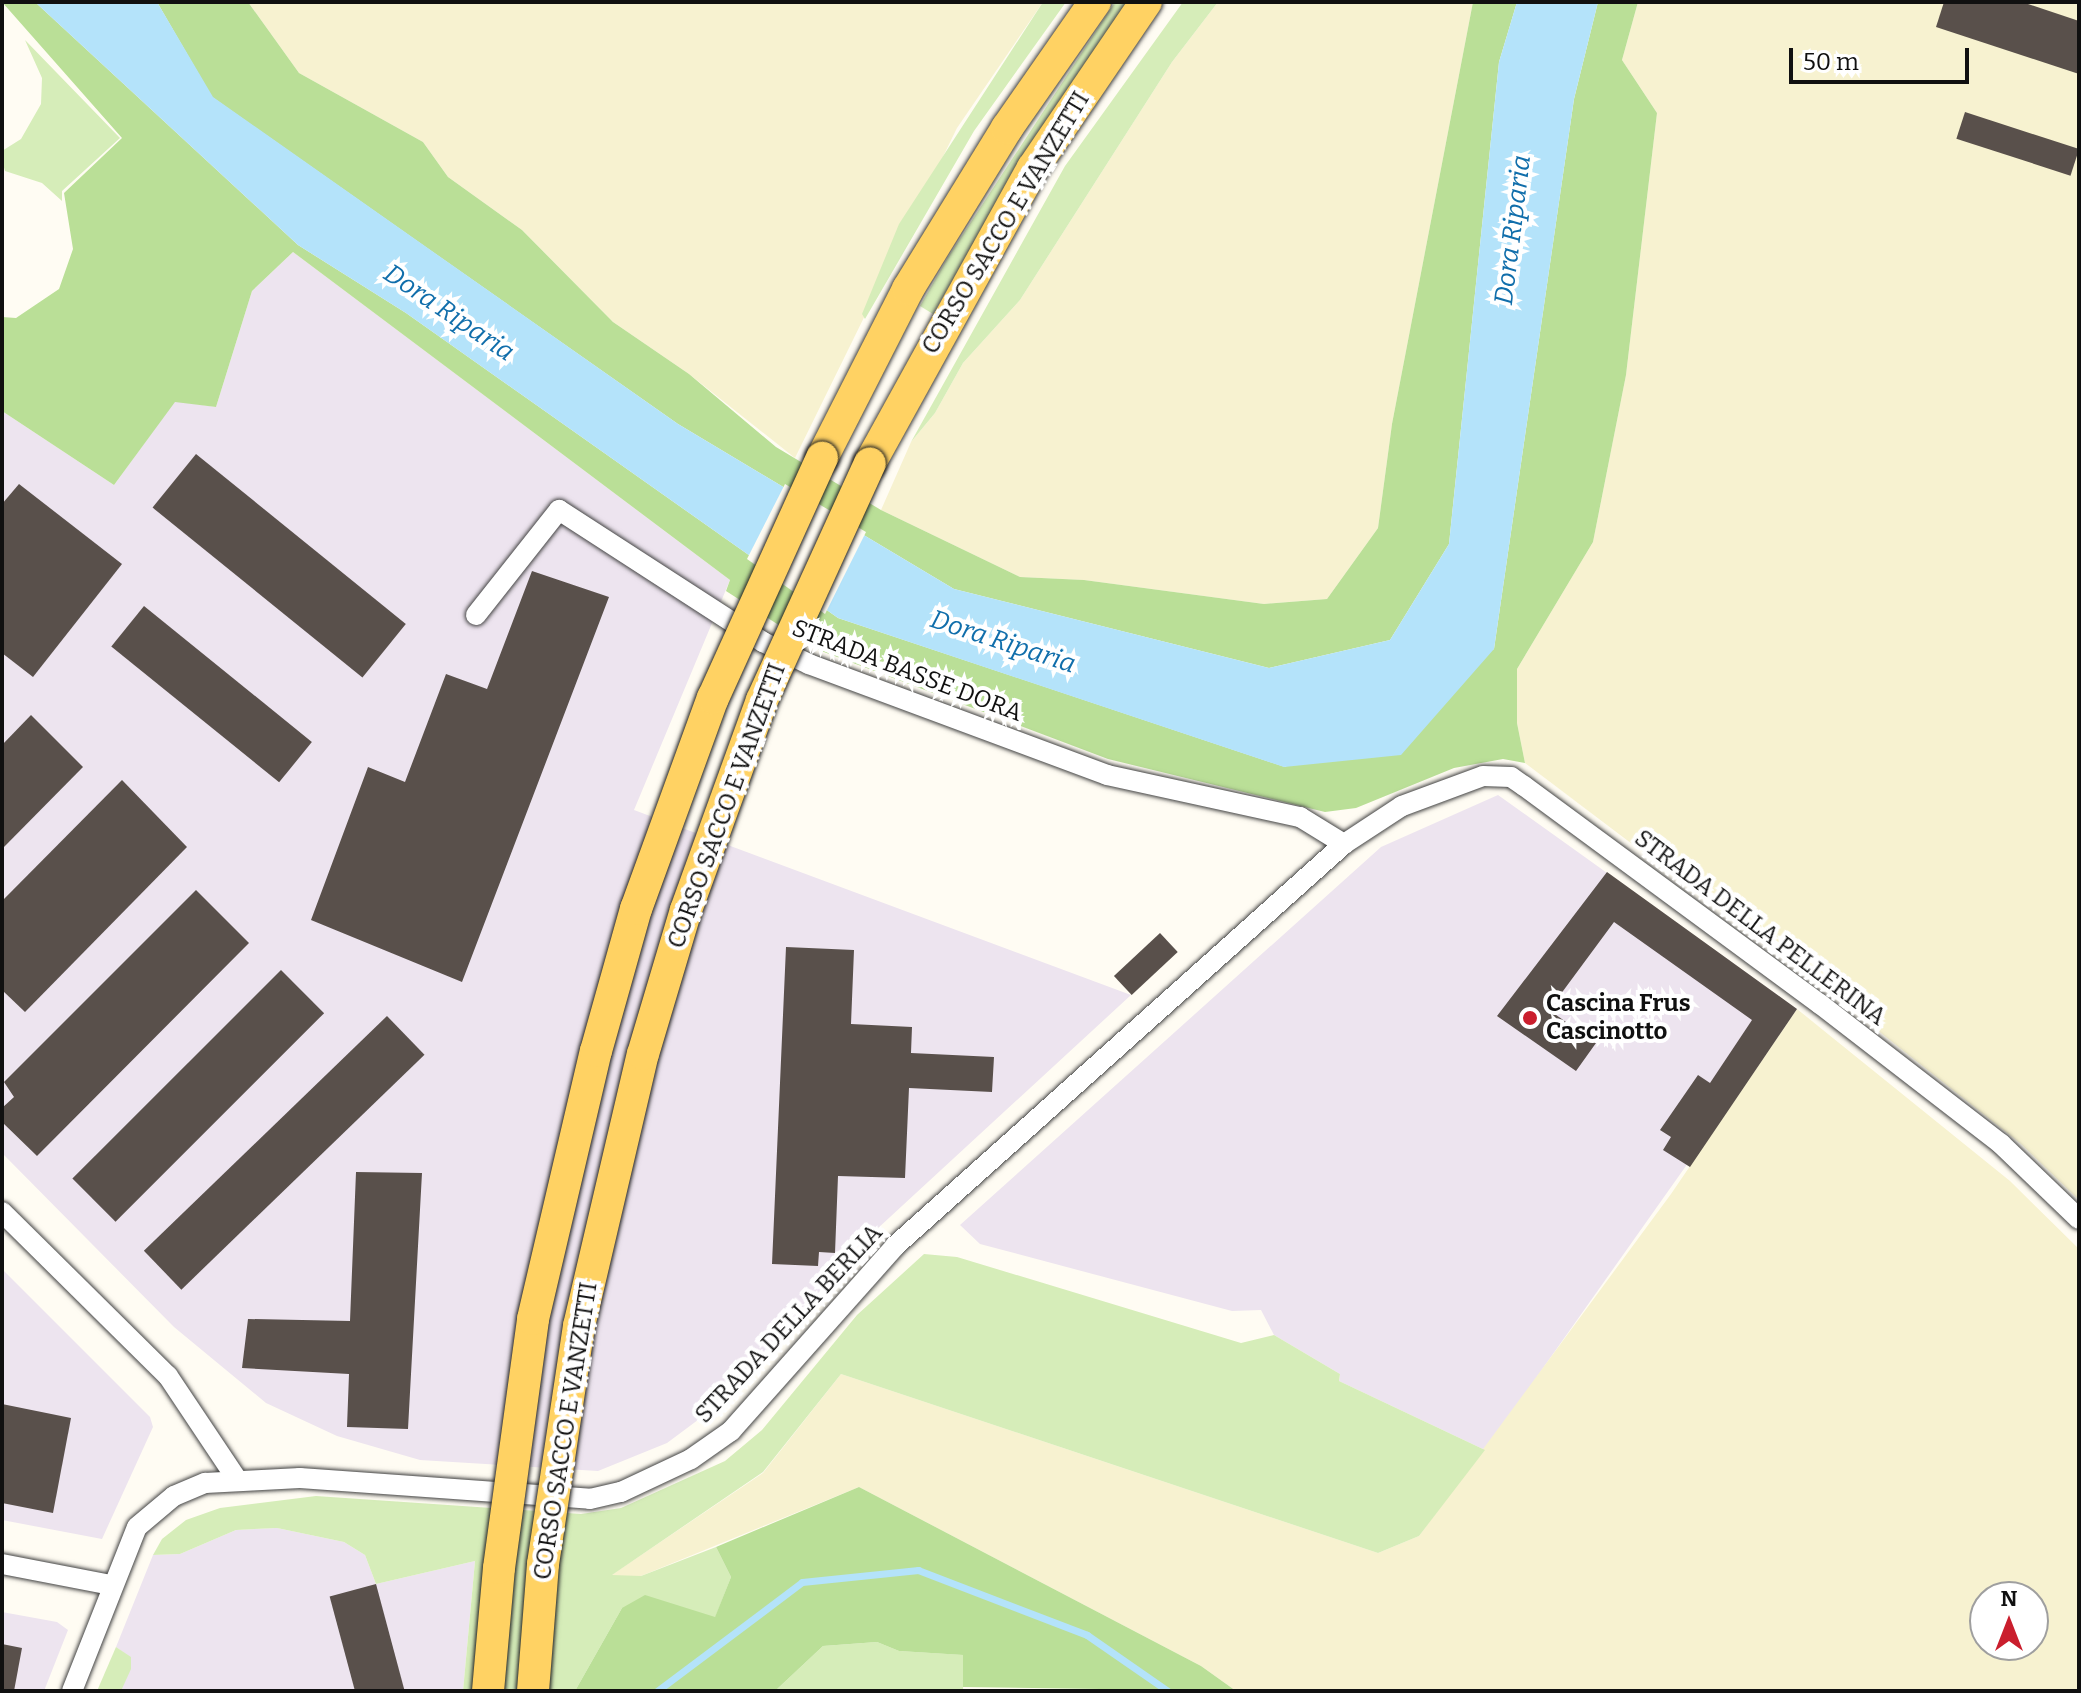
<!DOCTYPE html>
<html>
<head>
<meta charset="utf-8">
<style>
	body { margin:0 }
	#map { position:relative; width:2081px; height:1693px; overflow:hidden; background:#fffcf3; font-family:Bitter,serif }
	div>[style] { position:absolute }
	.industrial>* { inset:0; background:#ede4ef }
	.farmland>* { inset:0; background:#f7f2d0 }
	.green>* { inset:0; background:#d6edb9 }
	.forest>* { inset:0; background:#badf97 }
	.water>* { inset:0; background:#b4e3fa }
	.pier>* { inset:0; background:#fffcf3 }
	.stream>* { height:7px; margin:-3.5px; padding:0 3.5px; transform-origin:3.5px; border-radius:3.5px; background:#b4e3fa }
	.building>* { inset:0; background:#59504b; transform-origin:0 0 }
	.roads { filter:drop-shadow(0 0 2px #434343) drop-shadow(0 0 2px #434343) }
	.street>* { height:20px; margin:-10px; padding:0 10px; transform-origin:10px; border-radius:10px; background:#fff }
	.primary>* { height:32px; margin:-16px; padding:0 16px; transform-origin:16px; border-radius:16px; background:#ffd263 }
	.bridges { filter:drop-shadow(0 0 2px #212121) drop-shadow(0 0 2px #212121) }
	.primary-bridge>* { height:32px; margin:-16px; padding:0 16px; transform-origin:16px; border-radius:16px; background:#ffd263 }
	.dots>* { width:22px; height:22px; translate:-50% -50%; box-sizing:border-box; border:4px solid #fff; border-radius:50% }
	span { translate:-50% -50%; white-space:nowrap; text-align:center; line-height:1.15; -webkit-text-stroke:8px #fff; paint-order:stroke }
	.street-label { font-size:24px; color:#101010 }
	.poi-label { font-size:24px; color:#101010; font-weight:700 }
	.left { translate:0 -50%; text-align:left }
	.water-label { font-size:26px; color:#106eab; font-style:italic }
	.frame { position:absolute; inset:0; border:4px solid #101010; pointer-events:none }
	.north { position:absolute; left:1969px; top:1581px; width:80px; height:80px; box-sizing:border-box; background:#fff; border:2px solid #9f9f9f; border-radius:50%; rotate:0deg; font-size:22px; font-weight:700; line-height:32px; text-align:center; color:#101010 }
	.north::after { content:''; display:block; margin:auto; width:28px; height:36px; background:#ca1e2d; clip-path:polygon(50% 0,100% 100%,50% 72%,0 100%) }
	.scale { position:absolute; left:1789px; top:48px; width:180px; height:36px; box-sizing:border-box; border:4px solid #101010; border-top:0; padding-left:10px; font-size:24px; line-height:28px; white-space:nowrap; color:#101010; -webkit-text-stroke:6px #fff; paint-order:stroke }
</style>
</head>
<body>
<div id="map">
	<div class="industrial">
		<div style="clip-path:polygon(293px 252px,730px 580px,634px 810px,1131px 995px,851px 1253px,765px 1359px,718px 1405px,667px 1443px,598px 1471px,420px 1460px,337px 1436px,266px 1403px,174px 1327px,2px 1153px,2px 411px,114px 485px,175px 401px,216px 407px,252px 291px)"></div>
		<div style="clip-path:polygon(1498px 795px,1797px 1009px,1485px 1450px,1339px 1381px,1340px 1374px,1274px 1335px,1261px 1310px,1232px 1311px,980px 1244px,960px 1225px,1381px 847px)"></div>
		<div style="clip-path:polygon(2px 1269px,150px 1417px,153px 1427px,102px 1539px,2px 1520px)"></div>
		<div style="clip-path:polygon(277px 1528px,344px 1542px,365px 1555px,376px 1584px,475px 1561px,463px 1691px,121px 1691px,131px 1658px,116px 1647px,153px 1555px,180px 1554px,236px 1530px)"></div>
		<div style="clip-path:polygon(2px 1612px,57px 1622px,68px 1630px,44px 1691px,2px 1691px)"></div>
	</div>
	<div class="farmland">
		<div style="clip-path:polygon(248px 2px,1043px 2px,957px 128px,795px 458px,689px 374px,613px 322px,522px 230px,448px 177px,423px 142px,299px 73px)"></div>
		<div style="clip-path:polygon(1218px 2px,1473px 2px,1392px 424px,1378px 528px,1327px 599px,1264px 604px,1084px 580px,1020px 577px,881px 510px,911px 442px,935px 413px,963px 363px,1020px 300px,1172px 62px)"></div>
		<div style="clip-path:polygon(1638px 2px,2079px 2px,2079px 1200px,2021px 1144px,1857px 1014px,1525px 763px,1517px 723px,1517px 669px,1593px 542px,1626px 375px,1657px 113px,1622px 60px)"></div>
		<div style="clip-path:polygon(evenodd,1797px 1009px,2010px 1181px,2079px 1249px,2079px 1691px,1236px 1691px,1201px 1666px,859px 1487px,641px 1576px,610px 1576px,763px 1473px,841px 1374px,1378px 1553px,1419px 1536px,1671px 1194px,1797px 1009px,1985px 1597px,2033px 1597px,2033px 1645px,1985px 1645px,1985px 1597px)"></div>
	</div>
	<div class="green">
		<div style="clip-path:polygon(1043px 2px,1066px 2px,974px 131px,865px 319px,862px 314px,899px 224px)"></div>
		<div style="clip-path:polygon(1115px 2px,1131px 2px,1034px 138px,933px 314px,920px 306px,948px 257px)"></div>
		<div style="clip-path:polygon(1183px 2px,1218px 2px,1172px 62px,1020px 300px,963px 363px,935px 413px,911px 442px,1065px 166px)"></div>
		<div style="clip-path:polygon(25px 40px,120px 138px,62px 191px,62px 201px,42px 183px,5px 171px,2px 160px,2px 151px,21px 139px,41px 104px,42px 78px)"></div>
		<div style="clip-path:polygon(924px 1254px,957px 1257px,1241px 1343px,1274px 1335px,1340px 1374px,1339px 1381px,1485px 1450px,1419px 1536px,1378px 1553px,841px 1374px,763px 1472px,612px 1575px,641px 1576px,716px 1547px,731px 1577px,715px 1618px,622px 1608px,575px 1691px,463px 1691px,475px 1561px,376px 1584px,365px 1555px,344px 1542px,277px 1528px,236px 1530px,180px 1554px,153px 1555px,162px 1539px,186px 1520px,220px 1508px,316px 1496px,581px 1514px,621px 1508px,725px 1461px,762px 1430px,857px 1315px)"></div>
		<div style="clip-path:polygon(877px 1642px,899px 1651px,964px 1655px,963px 1691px,775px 1691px,823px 1646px)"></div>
		<div style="clip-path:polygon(116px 1647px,131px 1657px,131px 1669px,121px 1691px,97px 1691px)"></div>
	</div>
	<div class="forest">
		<div style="clip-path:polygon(2px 2px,35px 2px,298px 245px,406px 313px,838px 618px,1285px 767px,1494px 649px,1574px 99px,1598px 2px,1638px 2px,1622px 60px,1657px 113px,1626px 375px,1593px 542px,1517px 669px,1517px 723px,1525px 763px,1503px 759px,1454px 768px,1356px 808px,1325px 812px,1108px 759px,816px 649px,726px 591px,730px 580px,293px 252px,252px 291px,216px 407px,175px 402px,114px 485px,2px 411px,2px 317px,16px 318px,59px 289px,73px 249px,64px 193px,122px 138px)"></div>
		<div style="clip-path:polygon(157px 2px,248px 2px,299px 73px,423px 142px,448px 177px,522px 230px,613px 322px,689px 374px,776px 447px,881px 510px,1020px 577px,1084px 580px,1264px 604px,1327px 599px,1378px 528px,1392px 424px,1473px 2px,1517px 2px,1499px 62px,1449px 544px,1390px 640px,1269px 668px,954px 589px,678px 424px,212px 97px)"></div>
		<div style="clip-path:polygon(859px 1487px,1201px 1666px,1236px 1691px,963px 1687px,963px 1655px,899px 1651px,877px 1642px,823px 1646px,775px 1691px,575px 1691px,622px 1608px,645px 1595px,715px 1617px,731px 1577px,716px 1547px)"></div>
	</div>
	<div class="water">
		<div style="clip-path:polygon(35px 2px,157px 2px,213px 97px,678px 424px,954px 589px,1269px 668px,1390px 640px,1449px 544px,1499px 62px,1517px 2px,1598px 2px,1574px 99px,1494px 649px,1401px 755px,1284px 767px,838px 618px,406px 313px,298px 245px)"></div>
	</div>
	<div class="pier">
		<div style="clip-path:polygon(785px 484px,866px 532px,825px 614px,747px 559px)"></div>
	</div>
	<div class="stream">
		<div style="left:657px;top:1691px;width:181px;rotate:-36.9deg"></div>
		<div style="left:802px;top:1582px;width:117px;rotate:-5.9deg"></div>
		<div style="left:918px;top:1570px;width:181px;rotate:21deg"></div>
		<div style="left:1087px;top:1635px;width:98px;rotate:34.7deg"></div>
	</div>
	<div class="building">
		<div style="clip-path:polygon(1944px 2px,2022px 2px,2079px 21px,2079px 74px,1936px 27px)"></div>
		<div style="left:1965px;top:112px;width:120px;height:28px;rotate:18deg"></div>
		<div style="left:196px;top:454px;width:270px;height:69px;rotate:39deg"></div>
		<div style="clip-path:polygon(19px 484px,122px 564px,33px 677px,2px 653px,2px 504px)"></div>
		<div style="clip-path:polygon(532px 571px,609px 597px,462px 982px,311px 920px,368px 767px,405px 782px,446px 674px,487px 689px)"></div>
		<div style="left:144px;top:606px;width:216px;height:52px;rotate:39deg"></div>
		<div style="clip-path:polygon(31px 715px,83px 767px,2px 849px,2px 745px)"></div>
		<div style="clip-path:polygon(122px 780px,187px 847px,25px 1012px,2px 990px,2px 901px)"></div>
		<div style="clip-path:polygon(1607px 872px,1797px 1009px,1690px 1167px,1663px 1150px,1671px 1137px,1660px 1130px,1698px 1075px,1710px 1083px,1752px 1020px,1614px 922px,1549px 1010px,1596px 1043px,1576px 1071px,1497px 1016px)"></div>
		<div style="clip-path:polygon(196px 890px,249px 943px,37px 1156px,2px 1122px,2px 1108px,14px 1097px,4px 1082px)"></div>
		<div style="left:1160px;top:933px;width:26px;height:63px;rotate:47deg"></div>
		<div style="clip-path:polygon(786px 947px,854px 950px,851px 1024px,912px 1027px,911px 1053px,994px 1057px,992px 1092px,909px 1088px,905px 1178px,838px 1176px,835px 1253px,819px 1252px,818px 1266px,772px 1264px)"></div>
		<div style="left:281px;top:970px;width:61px;height:295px;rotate:45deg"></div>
		<div style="left:387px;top:1016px;width:54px;height:338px;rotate:46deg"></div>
		<div style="clip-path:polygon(356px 1172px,422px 1173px,408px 1429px,347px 1427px,349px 1374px,242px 1368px,248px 1319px,350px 1321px)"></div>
		<div style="clip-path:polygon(2px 1404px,71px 1418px,53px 1513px,2px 1503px)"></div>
		<div style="left:376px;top:1584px;width:111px;height:48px;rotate:75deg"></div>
		<div style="clip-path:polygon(2px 1644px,22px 1648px,14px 1691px,2px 1691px)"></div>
	</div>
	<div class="roads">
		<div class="street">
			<div style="left:476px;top:615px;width:134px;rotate:-51.7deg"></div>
			<div style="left:559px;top:510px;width:243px;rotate:32.9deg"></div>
			<div style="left:763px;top:642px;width:51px;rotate:25.6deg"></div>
			<div style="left:809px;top:664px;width:318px;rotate:20.4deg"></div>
			<div style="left:1107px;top:775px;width:198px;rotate:12.3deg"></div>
			<div style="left:1300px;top:817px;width:52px;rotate:31.5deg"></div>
			<div style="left:2px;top:1212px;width:233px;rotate:44.7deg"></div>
			<div style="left:168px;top:1376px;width:123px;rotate:56.3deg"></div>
			<div style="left:2px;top:1564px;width:111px;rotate:10.9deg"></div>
			<div style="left:72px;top:1691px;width:176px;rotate:-68.4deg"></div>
			<div style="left:137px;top:1527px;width:48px;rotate:-40deg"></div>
			<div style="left:174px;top:1496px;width:34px;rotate:-23deg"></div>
			<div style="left:205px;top:1483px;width:95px;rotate:-3deg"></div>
			<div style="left:300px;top:1478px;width:291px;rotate:4.1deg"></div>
			<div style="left:590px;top:1499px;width:32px;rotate:-13deg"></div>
			<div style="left:621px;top:1492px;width:77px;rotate:-25.2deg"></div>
			<div style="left:691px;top:1459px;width:49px;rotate:-35deg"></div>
			<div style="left:731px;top:1431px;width:247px;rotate:-48.4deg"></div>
			<div style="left:895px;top:1246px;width:603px;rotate:-41.84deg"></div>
			<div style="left:1344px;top:844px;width:69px;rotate:-33.2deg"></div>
			<div style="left:1402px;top:806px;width:86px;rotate:-20.3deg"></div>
			<div style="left:1483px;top:776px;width:28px;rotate:2deg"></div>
			<div style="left:1511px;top:777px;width:16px;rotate:35deg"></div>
			<div style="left:1524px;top:786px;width:368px;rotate:36.4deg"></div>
			<div style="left:1820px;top:1004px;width:229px;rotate:37.7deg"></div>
			<div style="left:2001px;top:1144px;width:108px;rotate:43.9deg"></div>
		</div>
		<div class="primary">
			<div style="left:822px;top:458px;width:190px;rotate:-63deg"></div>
			<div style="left:908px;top:289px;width:189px;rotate:-58.4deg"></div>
			<div style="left:1007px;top:128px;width:154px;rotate:-55.1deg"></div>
			<div style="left:870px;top:463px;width:337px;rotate:-61.1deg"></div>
			<div style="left:1033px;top:168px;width:201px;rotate:-55.8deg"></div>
		</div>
	</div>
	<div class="bridges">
		<div class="primary-bridge">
			<div style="left:488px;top:1691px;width:123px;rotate:-84.9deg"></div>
			<div style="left:499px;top:1568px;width:251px;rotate:-82.2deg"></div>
			<div style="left:533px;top:1319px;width:275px;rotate:-76.8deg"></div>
			<div style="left:596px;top:1051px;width:148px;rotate:-74.3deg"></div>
			<div style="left:636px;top:909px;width:225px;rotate:-70deg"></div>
			<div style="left:713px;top:698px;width:264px;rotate:-65.6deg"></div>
			<div style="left:533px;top:1691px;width:127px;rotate:-85.5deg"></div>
			<div style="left:543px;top:1564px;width:241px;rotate:-81.4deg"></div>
			<div style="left:579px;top:1326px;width:279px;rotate:-76.8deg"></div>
			<div style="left:643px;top:1054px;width:150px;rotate:-73.4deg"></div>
			<div style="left:686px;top:910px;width:223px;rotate:-70.1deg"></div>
			<div style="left:762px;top:700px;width:260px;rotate:-65.5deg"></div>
		</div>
	</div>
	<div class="dots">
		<div style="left:1530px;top:1018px;background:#ca1e2d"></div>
	</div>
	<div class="street-label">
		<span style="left:1006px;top:223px;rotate:-59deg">CORSO SACCO E VANZETTI</span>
		<span style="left:907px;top:671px;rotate:21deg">STRADA BASSE DORA</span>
		<span style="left:727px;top:806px;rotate:-70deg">CORSO SACCO E VANZETTI</span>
		<span style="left:1760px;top:928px;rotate:37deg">STRADA DELLA PELLERINA</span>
		<span style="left:789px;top:1324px;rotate:-47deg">STRADA DELLA BERLIA</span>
		<span style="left:566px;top:1431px;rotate:-81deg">CORSO SACCO E VANZETTI</span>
	</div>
	<div class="poi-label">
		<span class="left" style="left:1546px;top:1018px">Cascina Frus<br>Cascinotto</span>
	</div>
	<div class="water-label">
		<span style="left:1513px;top:230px;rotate:-83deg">Dora Riparia</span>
		<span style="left:449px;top:313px;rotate:34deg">Dora Riparia</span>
		<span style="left:1003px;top:642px;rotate:18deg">Dora Riparia</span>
	</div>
	<div class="frame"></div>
	<div class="north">N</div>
	<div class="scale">50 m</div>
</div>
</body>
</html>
